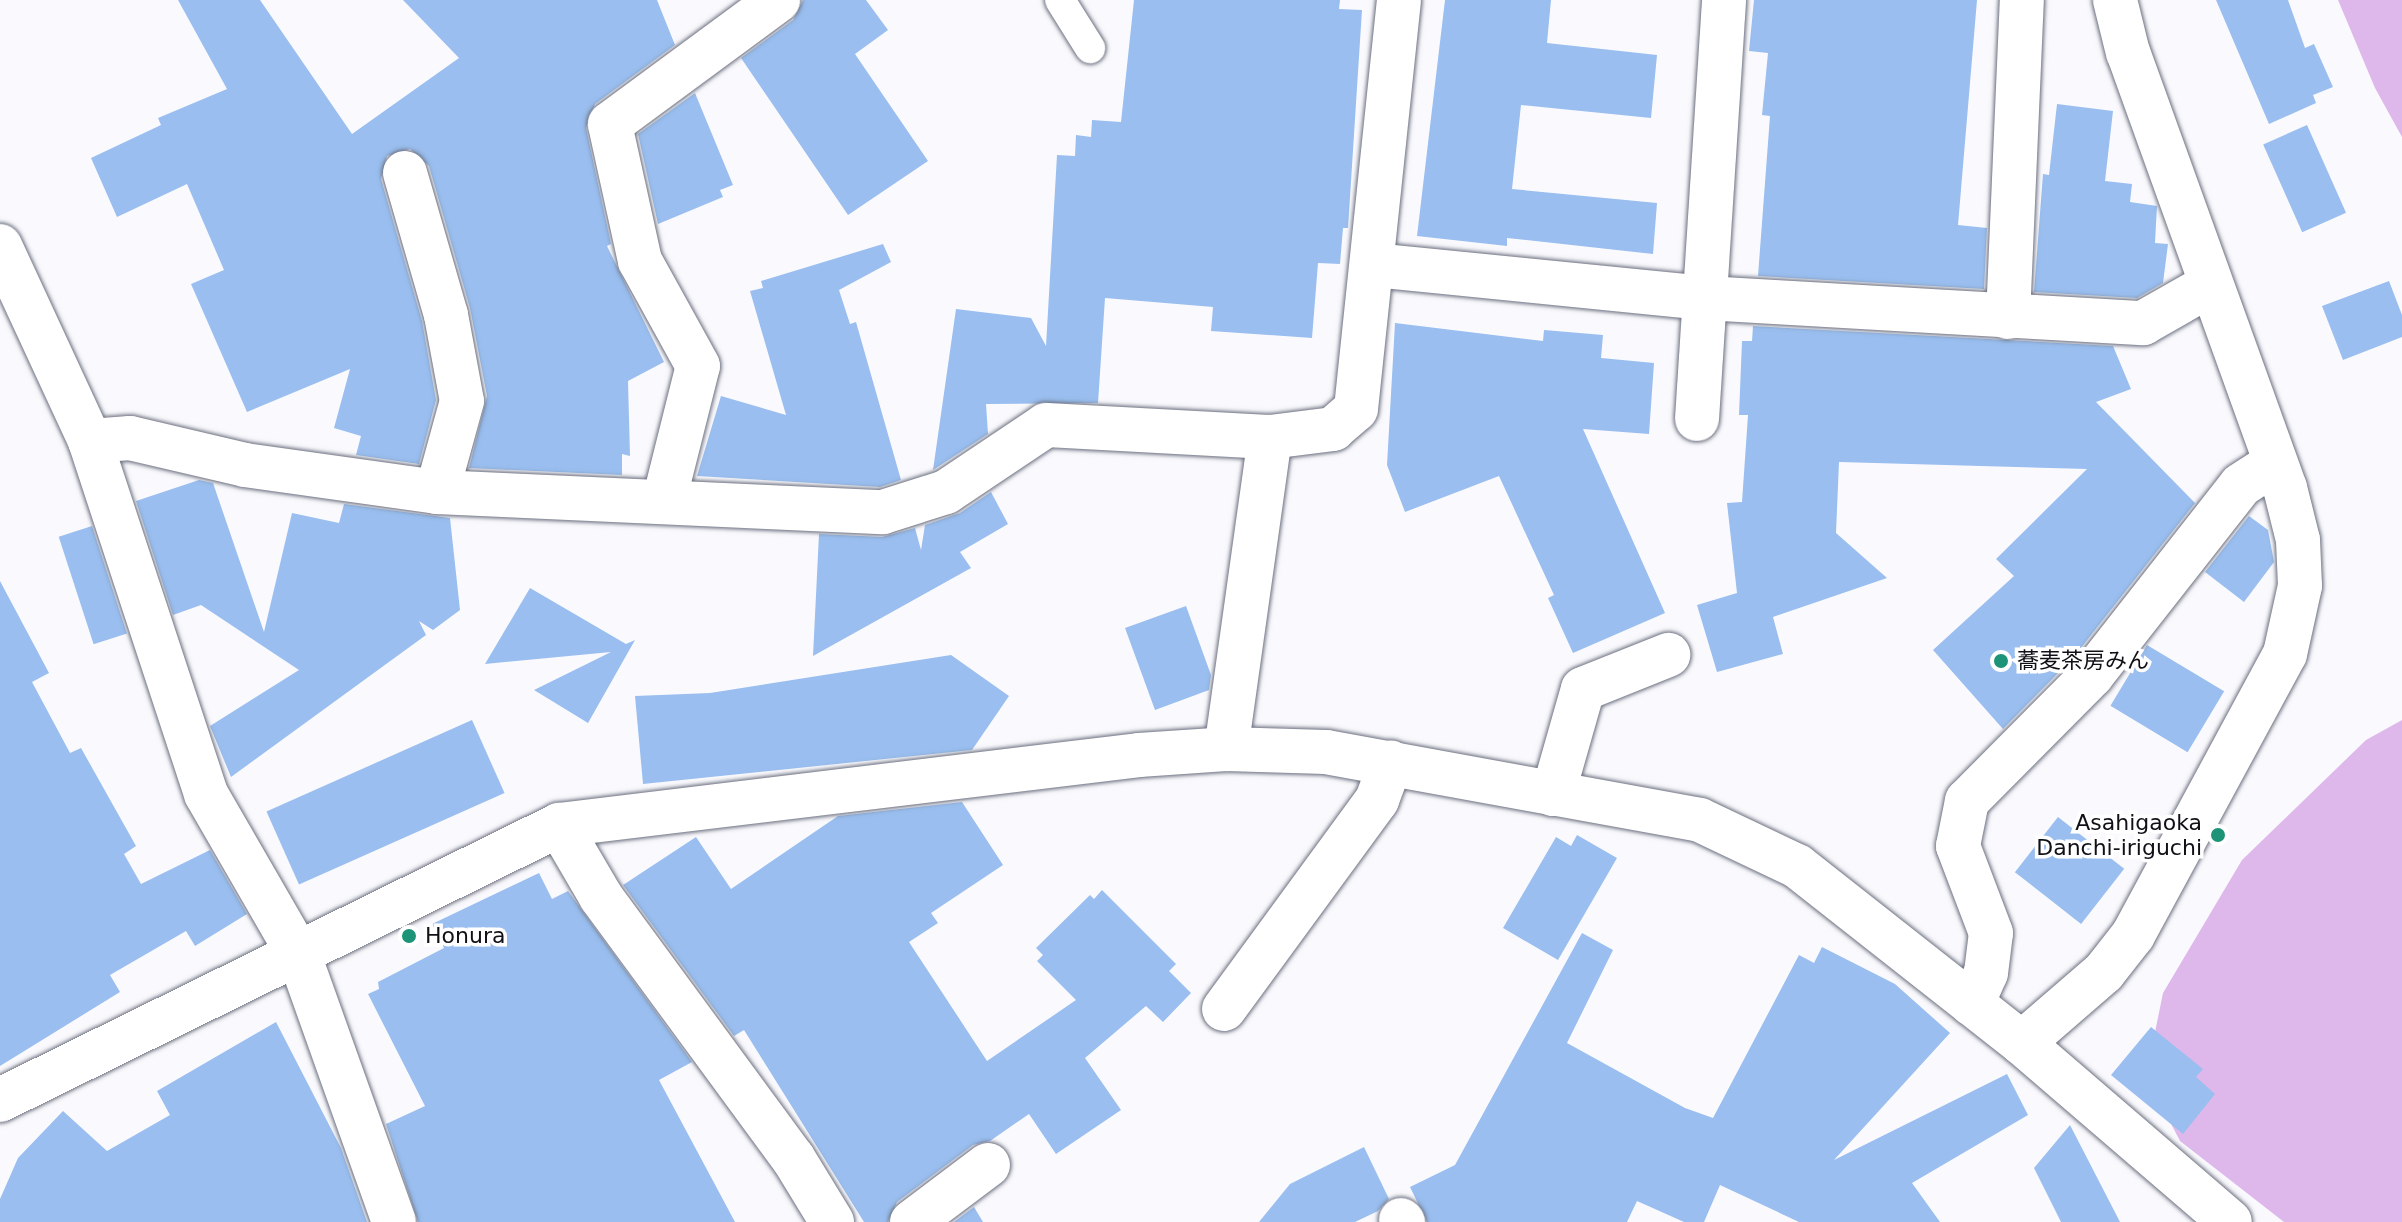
<!DOCTYPE html>
<html>
<head>
<meta charset="utf-8">
<style>
	body { margin:0 }
	#map { position:relative; width:2402px; height:1222px; overflow:hidden; background:#fafafe; font-family:"DejaVu Sans","Noto Sans JP",sans-serif }
	div>[style] { position:absolute }
	.forest>* { inset:0; background:#deb8eb }
	.building>* { inset:0; background:#99beef; transform-origin:0 0 }
	.roads { filter:drop-shadow(0 0 2px #6b6f7f) drop-shadow(0 0 2px #6b6f7f) }
	.service>* { height:30px; margin:-15px; padding:0 15px; transform-origin:15px; border-radius:15px; background:#fff }
	.minor>* { height:44px; margin:-22px; padding:0 22px; transform-origin:22px; border-radius:22px; background:#fff }
	.tertiary>* { height:44px; margin:-22px; padding:0 22px; transform-origin:22px; border-radius:22px; background:#fff }
	.dots>* { width:22px; height:22px; translate:-50% -50%; box-sizing:border-box; border:4px solid #fff; border-radius:50% }
	span { translate:-50% -50%; white-space:nowrap; text-align:center; line-height:1.15; -webkit-text-stroke:7px #fff; paint-order:stroke }
	.poi-label { font-size:22px; color:#101117 }
	.left { translate:0 -50%; text-align:left }
	.right { translate:-100% -50%; text-align:right }
</style>
</head>
<body>
<div id="map">
	<div class="forest">
		<div style="clip-path:polygon(2338px 0,2402px 0,2402px 137px,2375px 88px)"></div>
		<div style="clip-path:polygon(2402px 720px,2402px 1222px,2284px 1222px,2180px 1141px,2146px 1076px,2163px 993px,2242px 860px,2366px 740px)"></div>
	</div>
	<div class="building">
		<div style="clip-path:polygon(178px 0,260px 0,352px 134px,459px 58px,403px 0,657px 0,675px 45px,595px 104px,586px 128px,611px 244px,607px 246px,664px 362px,628px 381px,630px 456px,622px 454px,622px 475px,469px 468px,487px 396px,470px 308px,429px 166px,410px 149px,387px 156px,381px 179px,422px 321px,436px 400px,419px 464px,356px 455px,361px 436px,334px 428px,350px 369px,247px 412px,191px 284px,224px 270px,187px 184px,117px 217px,91px 158px,161px 125px,158px 118px,227px 89px)"></div>
		<div style="clip-path:polygon(803px 0,866px 0,888px 30px,855px 54px,928px 161px,848px 215px,741px 58px,793px 20px)"></div>
		<div style="clip-path:polygon(1134px 0,1340px 0,1339px 9px,1362px 10px,1348px 228px,1343px 228px,1340px 264px,1318px 263px,1312px 338px,1211px 331px,1213px 307px,1105px 298px,1098px 403px,986px 404px,988px 434px,933px 470px,956px 309px,1031px 318px,1046px 346px,1057px 155px,1075px 156px,1076px 135px,1091px 137px,1092px 120px,1121px 122px)"></div>
		<div style="clip-path:polygon(1445px 0,1551px 0,1547px 43px,1657px 55px,1651px 118px,1521px 105px,1512px 189px,1657px 203px,1653px 254px,1507px 238px,1507px 246px,1417px 236px)"></div>
		<div style="clip-path:polygon(1754px 0,1977px 0,1958px 225px,1987px 228px,1984px 289px,1758px 276px,1770px 116px,1762px 115px,1768px 53px,1749px 51px)"></div>
		<div style="clip-path:polygon(2216px 0,2288px 0,2305px 48px,2314px 44px,2333px 87px,2313px 95px,2316px 103px,2269px 124px)"></div>
		<div style="clip-path:polygon(695px 93px,733px 185px,720px 190px,723px 197px,658px 224px,638px 134px)"></div>
		<div style="clip-path:polygon(2057px 104px,2113px 111px,2105px 181px,2132px 184px,2130px 202px,2157px 206px,2155px 243px,2168px 244px,2163px 283px,2137px 298px,2034px 292px,2043px 174px,2049px 175px)"></div>
		<div style="left:2307px;top:125px;width:96px;height:48px;rotate:66deg"></div>
		<div style="clip-path:polygon(883px 244px,891px 262px,839px 290px,850px 324px,856px 322px,901px 480px,880px 487px,697px 476px,721px 396px,786px 415px,750px 291px,763px 288px,761px 281px)"></div>
		<div style="clip-path:polygon(2389px 281px,2402px 315px,2402px 337px,2343px 360px,2322px 306px)"></div>
		<div style="clip-path:polygon(1395px 323px,1543px 341px,1544px 330px,1603px 335px,1601px 358px,1654px 363px,1649px 434px,1583px 429px,1665px 613px,1573px 653px,1548px 598px,1554px 595px,1499px 476px,1405px 512px,1387px 465px)"></div>
		<div style="clip-path:polygon(1753px 326px,2113px 346px,2131px 389px,2096px 402px,2195px 503px,2073px 658px,2003px 729px,1933px 650px,2014px 576px,1996px 559px,2087px 469px,1839px 462px,1836px 533px,1887px 578px,1773px 617px,1783px 654px,1717px 672px,1697px 605px,1737px 593px,1727px 503px,1742px 502px,1748px 415px,1739px 415px,1742px 341px,1752px 341px)"></div>
		<div style="clip-path:polygon(199px 480px,213px 483px,264px 632px,292px 513px,339px 523px,344px 504px,450px 518px,460px 610px,433px 630px,419px 621px,426px 635px,231px 777px,210px 726px,299px 670px,201px 605px,173px 615px,136px 501px)"></div>
		<div style="clip-path:polygon(991px 492px,1008px 524px,960px 552px,971px 568px,813px 656px,819px 534px,882px 537px,915px 528px,921px 550px,925px 525px,960px 513px)"></div>
		<div style="clip-path:polygon(2249px 516px,2268px 530px,2274px 562px,2244px 602px,2205px 572px)"></div>
		<div style="left:92px;top:526px;width:113px;height:35px;rotate:72deg"></div>
		<div style="clip-path:polygon(0 581px,49px 673px,32px 682px,70px 753px,81px 748px,136px 846px,124px 854px,141px 884px,210px 850px,247px 914px,195px 946px,186px 931px,110px 975px,120px 992px,0 1066px)"></div>
		<div style="clip-path:polygon(530px 588px,626px 644px,635px 640px,588px 723px,534px 690px,611px 652px,485px 664px)"></div>
		<div style="clip-path:polygon(1186px 606px,1211px 675px,1209px 690px,1155px 710px,1125px 628px)"></div>
		<div style="left:2147px;top:645px;width:90px;height:71px;rotate:31deg"></div>
		<div style="clip-path:polygon(951px 655px,1009px 696px,972px 750px,643px 784px,635px 696px,710px 693px)"></div>
		<div style="left:472px;top:720px;width:80px;height:225px;rotate:66deg"></div>
		<div style="clip-path:polygon(962px 802px,1003px 865px,931px 913px,938px 923px,909px 942px,987px 1061px,1076px 1000px,1037px 961px,1043px 955px,1036px 948px,1090px 895px,1094px 899px,1102px 890px,1176px 964px,1169px 971px,1191px 993px,1163px 1022px,1146px 1006px,1085px 1058px,1121px 1110px,1056px 1154px,1029px 1114px,990px 1141px,973px 1145px,897px 1202px,888px 1222px,864px 1222px,744px 1030px,734px 1036px,623px 885px,696px 837px,731px 889px,838px 816px)"></div>
		<div style="left:2058px;top:817px;width:84px;height:70px;rotate:38deg"></div>
		<div style="clip-path:polygon(1577px 835px,1617px 858px,1558px 960px,1503px 928px,1556px 837px,1571px 846px)"></div>
		<div style="clip-path:polygon(539px 873px,552px 899px,568px 891px,692px 1062px,659px 1080px,735px 1222px,418px 1222px,386px 1124px,425px 1106px,368px 994px,379px 989px,378px 982px,444px 948px,432px 924px)"></div>
		<div style="clip-path:polygon(1582px 933px,1613px 950px,1567px 1043px,1685px 1108px,1713px 1118px,1799px 955px,1814px 963px,1822px 947px,1895px 984px,1950px 1033px,1834px 1160px,2007px 1074px,2028px 1115px,1912px 1183px,1940px 1222px,1799px 1222px,1720px 1185px,1704px 1222px,1684px 1222px,1637px 1201px,1627px 1222px,1427px 1222px,1410px 1187px,1455px 1165px)"></div>
		<div style="clip-path:polygon(276px 1022px,341px 1148px,367px 1222px,0 1222px,0 1199px,18px 1158px,63px 1111px,107px 1151px,170px 1115px,157px 1091px)"></div>
		<div style="clip-path:polygon(2151px 1027px,2203px 1069px,2196px 1077px,2215px 1094px,2183px 1134px,2111px 1075px)"></div>
		<div style="clip-path:polygon(2070px 1125px,2120px 1222px,2061px 1222px,2034px 1168px)"></div>
		<div style="clip-path:polygon(1364px 1147px,1389px 1199px,1378px 1211px,1355px 1222px,1259px 1222px,1290px 1184px)"></div>
		<div style="clip-path:polygon(974px 1207px,983px 1222px,954px 1222px)"></div>
	</div>
	<div class="roads">
		<div class="service">
			<div style="left:1060px;top:0;width:57px;rotate:58deg"></div>
		</div>
		<div class="minor">
			<div style="left:405px;top:173px;width:148px;rotate:73.9deg"></div>
			<div style="left:446px;top:315px;width:87px;rotate:79.5deg"></div>
			<div style="left:462px;top:401px;width:94px;rotate:105.4deg"></div>
			<div style="left:0;top:246px;width:215px;rotate:65.2deg"></div>
			<div style="left:90px;top:441px;width:372px;rotate:71.8deg"></div>
			<div style="left:206px;top:794px;width:186px;rotate:60deg"></div>
			<div style="left:299px;top:955px;width:283px;rotate:70.4deg"></div>
			<div style="left:1374px;top:265px;width:333px;rotate:5.7deg"></div>
			<div style="left:1705px;top:298px;width:439px;rotate:3.3deg"></div>
			<div style="left:2143px;top:323px;width:77px;rotate:-29.6deg"></div>
			<div style="left:2008px;top:317px;width:317px;rotate:-87.5deg"></div>
			<div style="left:1697px;top:419px;width:420px;rotate:-86.3deg"></div>
			<div style="left:1270px;top:437px;width:64px;rotate:-7.2deg"></div>
			<div style="left:1333px;top:429px;width:30px;rotate:-41deg"></div>
			<div style="left:1356px;top:409px;width:411px;rotate:-84deg"></div>
			<div style="left:90px;top:441px;width:40px;rotate:-4.3deg"></div>
			<div style="left:130px;top:438px;width:118px;rotate:13.2deg"></div>
			<div style="left:245px;top:465px;width:194px;rotate:8deg"></div>
			<div style="left:437px;top:492px;width:446px;rotate:2.6deg"></div>
			<div style="left:883px;top:512px;width:66px;rotate:-17.6deg"></div>
			<div style="left:946px;top:492px;width:120px;rotate:-33.8deg"></div>
			<div style="left:1046px;top:425px;width:224px;rotate:3.1deg"></div>
			<div style="left:1270px;top:437px;width:315px;rotate:98deg"></div>
			<div style="left:664px;top:501px;width:139px;rotate:-75.9deg"></div>
			<div style="left:698px;top:366px;width:120px;rotate:-118.9deg"></div>
			<div style="left:640px;top:261px;width:140px;rotate:-102.4deg"></div>
			<div style="left:610px;top:124px;width:209px;rotate:-36.4deg"></div>
			<div style="left:1553px;top:794px;width:109px;rotate:-74.1deg"></div>
			<div style="left:1583px;top:689px;width:92px;rotate:-21.8deg"></div>
			<div style="left:559px;top:825px;width:83px;rotate:59.7deg"></div>
			<div style="left:601px;top:897px;width:324px;rotate:53.7deg"></div>
			<div style="left:793px;top:1158px;width:75px;rotate:58.6deg"></div>
			<div style="left:1972px;top:1004px;width:34px;rotate:-66deg"></div>
			<div style="left:1986px;top:973px;width:40px;rotate:-82.9deg"></div>
			<div style="left:1991px;top:933px;width:93px;rotate:-110.8deg"></div>
			<div style="left:1958px;top:846px;width:46px;rotate:-78.7deg"></div>
			<div style="left:1967px;top:801px;width:177px;rotate:-45.2deg"></div>
			<div style="left:2092px;top:675px;width:241px;rotate:-51.9deg"></div>
			<div style="left:2241px;top:485px;width:40px;rotate:-32.9deg"></div>
			<div style="left:1224px;top:1009px;width:259px;rotate:-53.8deg"></div>
			<div style="left:1377px;top:800px;width:40px;rotate:-69.8deg"></div>
			<div style="left:0;top:1100px;width:623px;rotate:-26.19deg"></div>
			<div style="left:559px;top:825px;width:584px;rotate:-6.88deg"></div>
			<div style="left:1139px;top:755px;width:87px;rotate:-3.9deg"></div>
			<div style="left:1226px;top:749px;width:100px;rotate:1.7deg"></div>
			<div style="left:1326px;top:752px;width:380px;rotate:10.3deg"></div>
			<div style="left:1700px;top:820px;width:107px;rotate:25.4deg"></div>
			<div style="left:1797px;top:866px;width:286px;rotate:38.2deg"></div>
			<div style="left:2022px;top:1043px;width:274px;rotate:40.7deg"></div>
			<div style="left:1401px;top:1220px;width:3px;rotate:45deg"></div>
			<div style="left:912px;top:1222px;width:95px;rotate:-36.9deg"></div>
		</div>
		<div class="tertiary">
			<div style="left:2022px;top:1043px;width:108px;rotate:-40.9deg"></div>
			<div style="left:2104px;top:972px;width:47px;rotate:-51.9deg"></div>
			<div style="left:2133px;top:935px;width:319px;rotate:-61.6deg"></div>
			<div style="left:2285px;top:654px;width:70px;rotate:-77.6deg"></div>
			<div style="left:2300px;top:586px;width:46px;rotate:-92.5deg"></div>
			<div style="left:2298px;top:540px;width:54px;rotate:-104deg"></div>
			<div style="left:2285px;top:488px;width:462px;rotate:-109.8deg"></div>
			<div style="left:2128px;top:53px;width:55px;rotate:-103.8deg"></div>
		</div>
	</div>
	<div class="dots">
		<div style="left:2001px;top:661px;background:#1d9377"></div>
		<div style="left:2218px;top:835px;background:#1d9377"></div>
		<div style="left:409px;top:936px;background:#1d9377"></div>
	</div>
	<div class="poi-label">
		<span class="left" style="left:2017px;top:661px">蕎麦茶房みん</span>
		<span class="right" style="left:2202px;top:835px">Asahigaoka<br>Danchi-iriguchi</span>
		<span class="left" style="left:425px;top:936px">Honura</span>
	</div>
</div>
</body>
</html>
